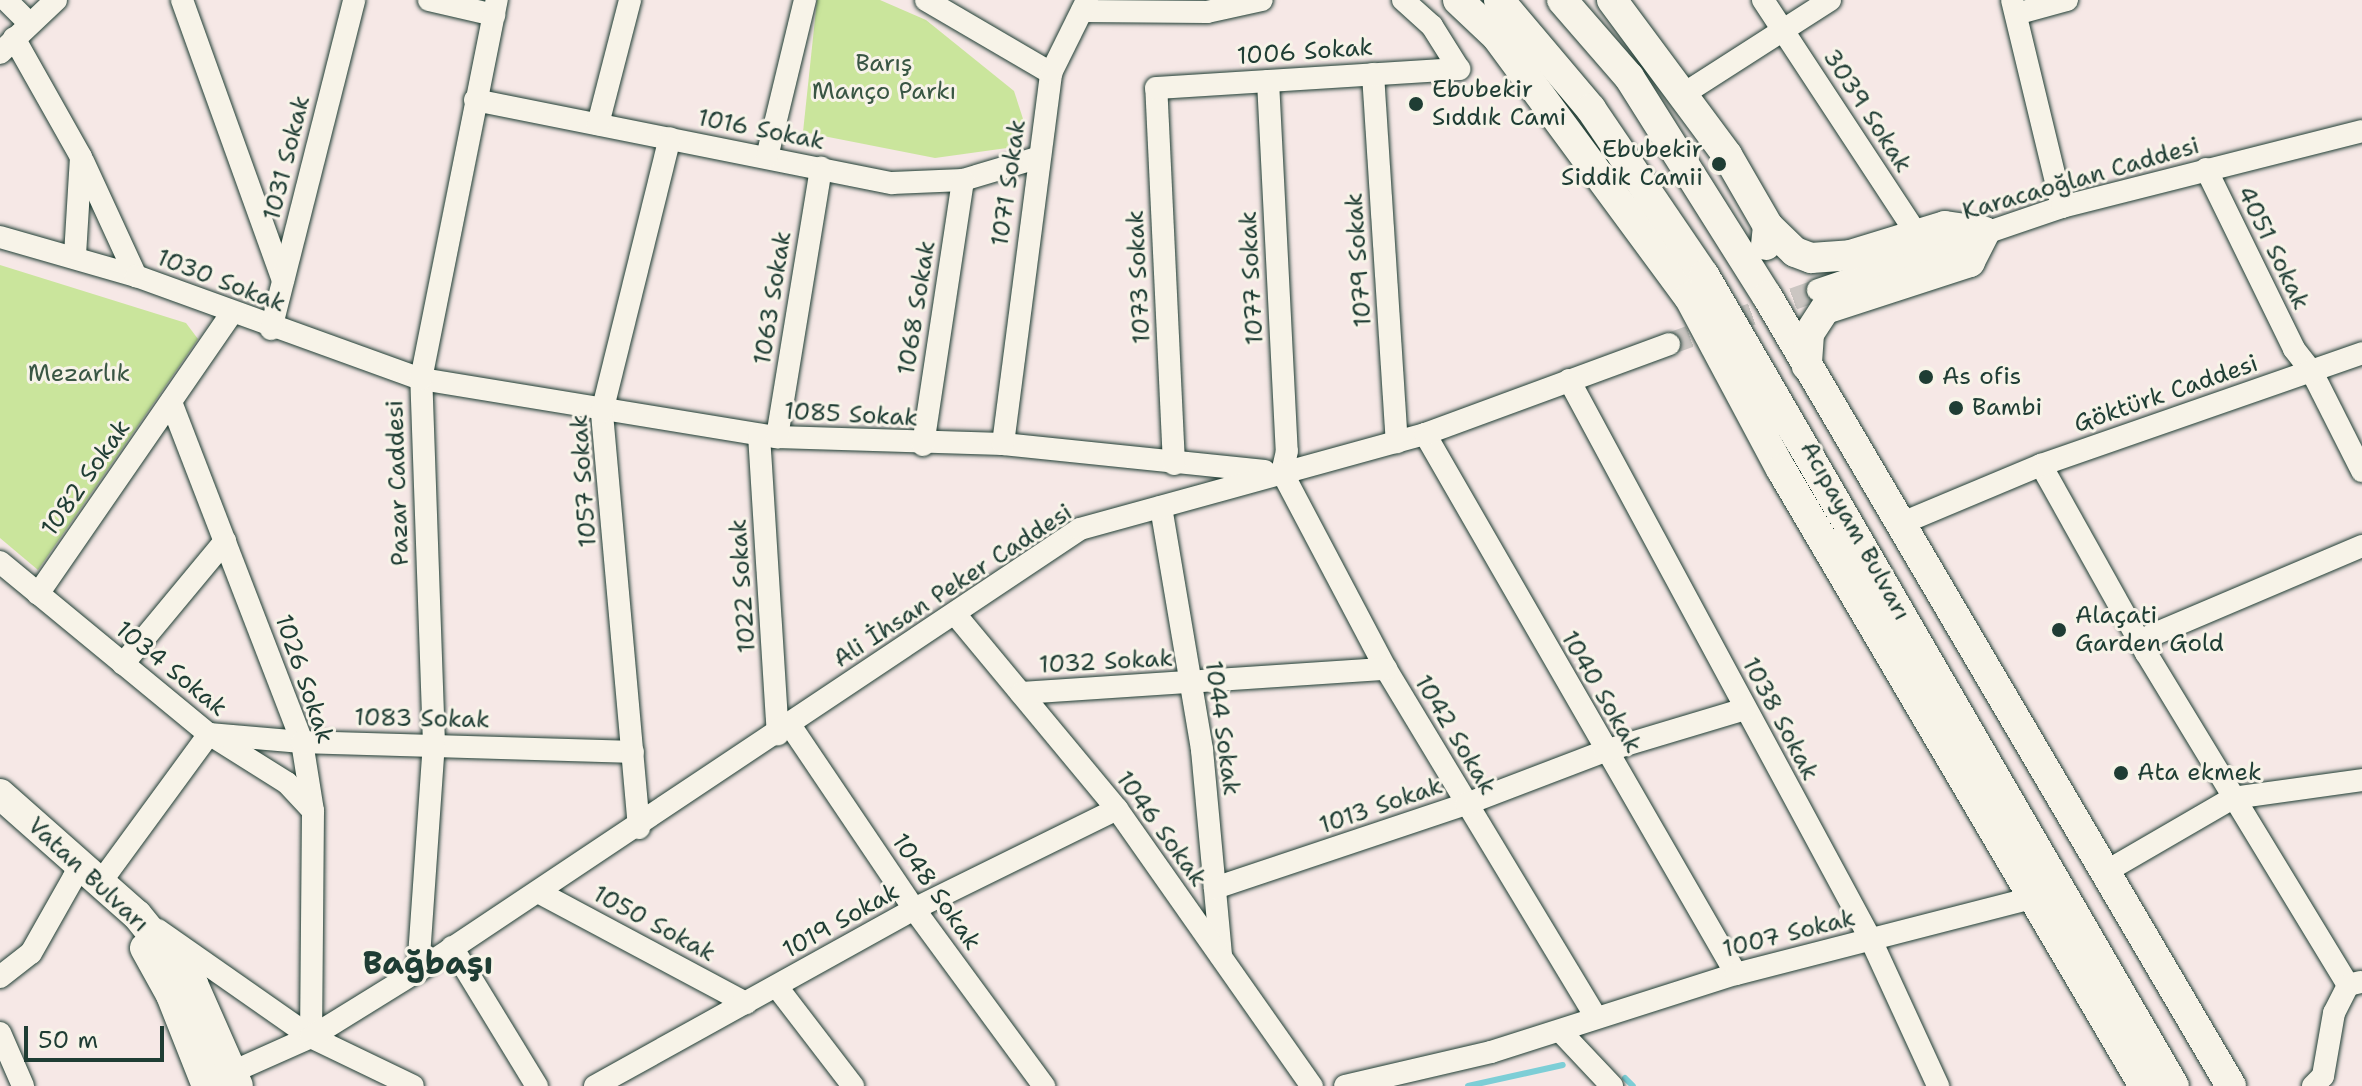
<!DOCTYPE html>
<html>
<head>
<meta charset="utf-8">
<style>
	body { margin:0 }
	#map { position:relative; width:2362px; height:1086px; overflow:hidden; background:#f6e8e6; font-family:"Shantell Sans",sans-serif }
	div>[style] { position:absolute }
	.green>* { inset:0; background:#cae59c }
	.stream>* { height:6px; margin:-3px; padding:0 3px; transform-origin:3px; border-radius:3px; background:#7dced6 }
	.minor-tunnel>* { height:22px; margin-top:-11px; transform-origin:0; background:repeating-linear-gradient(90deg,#cbc6c2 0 22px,transparent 0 33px) }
	.roads { filter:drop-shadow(0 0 2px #1f3d34) drop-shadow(0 0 2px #1f3d34) }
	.minor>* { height:22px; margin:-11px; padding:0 11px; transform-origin:11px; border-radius:11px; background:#f7f3e8 }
	.major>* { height:30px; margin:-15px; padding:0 15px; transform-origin:15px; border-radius:15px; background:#f7f3e8 }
	.dots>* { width:22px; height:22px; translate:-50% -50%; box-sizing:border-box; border:4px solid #f7f3e8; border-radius:50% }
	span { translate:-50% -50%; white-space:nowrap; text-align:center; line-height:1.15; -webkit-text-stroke:6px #f7f3e8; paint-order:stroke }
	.street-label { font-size:24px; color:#1f3d34 }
	.park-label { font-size:24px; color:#395644 }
	.poi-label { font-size:24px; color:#1f3d34 }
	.left { translate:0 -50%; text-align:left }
	.right { translate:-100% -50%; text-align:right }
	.district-label { font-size:32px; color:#1f3d34; font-weight:700 }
	.scale { position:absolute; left:24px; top:1026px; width:140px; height:36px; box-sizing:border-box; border:4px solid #1f3d34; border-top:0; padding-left:10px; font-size:24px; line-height:28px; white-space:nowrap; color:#1f3d34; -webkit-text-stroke:6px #f7f3e8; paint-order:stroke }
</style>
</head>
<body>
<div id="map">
	<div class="green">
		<div style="clip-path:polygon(817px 0,880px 0,926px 20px,1014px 91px,1025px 125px,1007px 148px,935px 158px,803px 132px)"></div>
		<div style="clip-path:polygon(0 265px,186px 323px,198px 339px,38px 570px,0 538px)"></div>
	</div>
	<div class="stream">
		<div style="left:1625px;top:1078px;width:11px;rotate:45deg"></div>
		<div style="left:1468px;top:1086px;width:97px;rotate:-12.5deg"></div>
	</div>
	<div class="minor-tunnel">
		<div style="left:1669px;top:344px;width:158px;rotate:-19.9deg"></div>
	</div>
	<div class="roads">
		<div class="minor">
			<div style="left:6px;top:0;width:33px;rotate:45deg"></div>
			<div style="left:182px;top:0;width:298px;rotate:70.2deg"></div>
			<div style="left:429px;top:0;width:67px;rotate:13deg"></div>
			<div style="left:926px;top:0;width:145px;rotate:30.3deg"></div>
			<div style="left:1763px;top:0;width:295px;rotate:56.7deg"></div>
			<div style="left:2012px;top:0;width:213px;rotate:76.4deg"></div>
			<div style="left:1082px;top:11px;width:125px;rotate:0.5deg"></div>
			<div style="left:1207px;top:12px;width:56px;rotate:-12.3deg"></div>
			<div style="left:2016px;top:14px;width:53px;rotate:-15.4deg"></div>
			<div style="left:14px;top:38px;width:137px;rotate:60.6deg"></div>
			<div style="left:81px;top:157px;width:99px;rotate:93.5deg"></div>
			<div style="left:0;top:53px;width:77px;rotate:-43.4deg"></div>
			<div style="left:1373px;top:74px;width:369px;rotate:86.3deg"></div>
			<div style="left:1268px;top:81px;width:370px;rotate:87.1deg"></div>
			<div style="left:1287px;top:451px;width:22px;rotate:103deg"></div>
			<div style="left:1682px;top:95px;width:176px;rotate:-32.7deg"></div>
			<div style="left:475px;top:100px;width:425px;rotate:11.3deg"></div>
			<div style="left:892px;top:183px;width:71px;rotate:-2.4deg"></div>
			<div style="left:963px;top:180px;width:77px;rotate:-16.6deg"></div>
			<div style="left:598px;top:124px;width:128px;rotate:-75.5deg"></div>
			<div style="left:767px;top:157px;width:162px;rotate:-76.4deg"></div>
			<div style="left:83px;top:161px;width:127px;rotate:65.3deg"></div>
			<div style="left:2206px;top:169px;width:200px;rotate:63.9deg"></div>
			<div style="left:2294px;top:349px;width:29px;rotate:52deg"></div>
			<div style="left:2312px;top:372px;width:111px;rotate:63.2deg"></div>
			<div style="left:0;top:237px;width:141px;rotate:16deg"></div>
			<div style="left:136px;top:276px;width:303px;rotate:19.9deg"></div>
			<div style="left:421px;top:379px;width:361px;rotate:9.3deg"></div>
			<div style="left:777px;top:437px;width:226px;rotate:1.8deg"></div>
			<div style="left:1003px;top:444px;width:263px;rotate:5.9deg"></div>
			<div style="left:1818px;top:290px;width:258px;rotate:-18.8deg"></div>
			<div style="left:2062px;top:207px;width:309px;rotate:-14.2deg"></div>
			<div style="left:271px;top:329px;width:339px;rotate:-75.8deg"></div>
			<div style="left:1569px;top:380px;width:636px;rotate:61.66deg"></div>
			<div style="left:1871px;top:940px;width:161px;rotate:65.3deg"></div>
			<div style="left:171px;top:402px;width:364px;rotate:68.9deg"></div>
			<div style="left:302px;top:742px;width:70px;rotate:80.9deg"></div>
			<div style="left:313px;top:811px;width:226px;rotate:90.5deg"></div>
			<div style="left:1425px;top:434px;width:623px;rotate:60.06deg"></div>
			<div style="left:759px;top:435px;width:300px;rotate:86.4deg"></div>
			<div style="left:777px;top:437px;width:273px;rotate:-80.7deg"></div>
			<div style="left:1003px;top:444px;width:374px;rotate:-82.6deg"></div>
			<div style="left:1051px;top:73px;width:81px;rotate:-63.7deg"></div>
			<div style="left:923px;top:445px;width:268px;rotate:-81.4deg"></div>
			<div style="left:1174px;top:464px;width:376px;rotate:-92.7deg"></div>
			<div style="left:1156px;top:88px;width:304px;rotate:-3.6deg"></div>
			<div style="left:1459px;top:69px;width:51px;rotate:-122.1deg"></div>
			<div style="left:1432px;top:26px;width:39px;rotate:-138deg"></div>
			<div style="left:2041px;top:465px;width:215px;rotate:60.8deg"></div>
			<div style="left:1282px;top:472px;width:223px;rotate:62.2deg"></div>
			<div style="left:1386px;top:669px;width:406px;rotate:58.9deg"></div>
			<div style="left:1161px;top:507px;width:246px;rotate:80.4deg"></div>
			<div style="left:1202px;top:750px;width:207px;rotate:84.7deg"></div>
			<div style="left:1900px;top:524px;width:153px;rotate:-22.7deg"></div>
			<div style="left:2041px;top:465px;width:340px;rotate:-19.2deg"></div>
			<div style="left:0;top:562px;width:271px;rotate:39.5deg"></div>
			<div style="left:209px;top:734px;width:92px;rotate:32.1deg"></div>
			<div style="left:287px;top:783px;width:38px;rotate:47deg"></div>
			<div style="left:38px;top:594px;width:341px;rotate:-55.4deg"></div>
			<div style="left:955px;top:614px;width:254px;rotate:50.3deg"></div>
			<div style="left:1117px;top:809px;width:339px;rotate:54.9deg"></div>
			<div style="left:123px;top:664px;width:160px;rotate:-50.3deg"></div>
			<div style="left:1021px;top:693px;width:366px;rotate:-3.8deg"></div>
			<div style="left:790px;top:725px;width:222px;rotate:56deg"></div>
			<div style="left:914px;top:909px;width:220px;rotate:53.7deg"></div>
			<div style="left:209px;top:734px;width:93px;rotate:4.9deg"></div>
			<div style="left:302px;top:742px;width:331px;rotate:1.7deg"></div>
			<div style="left:639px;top:828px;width:418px;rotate:-95.1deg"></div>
			<div style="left:602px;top:412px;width:282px;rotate:-76.1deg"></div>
			<div style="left:2119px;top:864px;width:132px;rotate:-30.1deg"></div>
			<div style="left:2233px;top:798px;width:130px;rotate:-7.9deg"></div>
			<div style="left:100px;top:883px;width:185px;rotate:-53.8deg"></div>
			<div style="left:1215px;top:888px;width:265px;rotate:-18.5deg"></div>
			<div style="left:1466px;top:804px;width:149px;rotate:-20.9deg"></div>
			<div style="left:1605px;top:751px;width:146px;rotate:-16.7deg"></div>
			<div style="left:538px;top:892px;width:236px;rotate:28.1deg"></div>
			<div style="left:158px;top:930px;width:187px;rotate:35deg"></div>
			<div style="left:311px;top:1037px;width:113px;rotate:25.7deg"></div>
			<div style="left:452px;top:947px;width:163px;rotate:58.6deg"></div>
			<div style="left:418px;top:971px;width:228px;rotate:-86deg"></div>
			<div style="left:434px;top:744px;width:365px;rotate:-92deg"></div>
			<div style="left:421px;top:379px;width:387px;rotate:-78.7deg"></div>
			<div style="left:0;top:977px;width:39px;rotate:-38deg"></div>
			<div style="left:31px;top:953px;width:87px;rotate:-60.5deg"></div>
			<div style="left:74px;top:877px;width:13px;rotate:-39deg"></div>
			<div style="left:2348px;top:985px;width:389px;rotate:-121.3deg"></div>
			<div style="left:2146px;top:653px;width:17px;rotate:-77deg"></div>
			<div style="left:2150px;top:636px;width:230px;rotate:-23deg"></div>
			<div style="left:777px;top:987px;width:125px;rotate:52.5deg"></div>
			<div style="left:0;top:1033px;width:58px;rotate:66.5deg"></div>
			<div style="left:1562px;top:1033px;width:73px;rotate:46.7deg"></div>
			<div style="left:221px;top:1077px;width:98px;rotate:-24deg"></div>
			<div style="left:311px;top:1037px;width:126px;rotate:-31.7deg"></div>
			<div style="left:418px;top:971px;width:796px;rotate:-33.73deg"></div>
			<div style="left:1080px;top:529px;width:358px;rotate:-15.4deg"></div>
			<div style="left:1425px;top:434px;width:260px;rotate:-20.2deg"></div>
			<div style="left:595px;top:1086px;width:365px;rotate:-29deg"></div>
			<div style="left:914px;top:909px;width:226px;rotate:-26.2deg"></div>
			<div style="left:1345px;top:1086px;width:150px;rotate:-13.1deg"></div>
			<div style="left:1491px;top:1052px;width:257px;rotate:-17.7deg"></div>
			<div style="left:1736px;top:974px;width:306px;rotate:-14.4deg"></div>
			<div style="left:2313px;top:1086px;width:14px;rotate:-45deg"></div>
			<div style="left:2323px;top:1076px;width:64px;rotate:-80.1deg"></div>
			<div style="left:2334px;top:1013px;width:31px;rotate:-63deg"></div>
			<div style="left:2348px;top:985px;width:13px;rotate:-13deg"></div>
		</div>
		<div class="major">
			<div style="left:1458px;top:0;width:54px;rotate:43.5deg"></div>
			<div style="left:1497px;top:37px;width:323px;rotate:53.6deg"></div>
			<div style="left:1689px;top:297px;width:195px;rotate:61.9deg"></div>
			<div style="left:1781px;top:469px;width:716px;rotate:59.53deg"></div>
			<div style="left:1499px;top:0;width:143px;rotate:49.8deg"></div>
			<div style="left:1591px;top:109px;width:201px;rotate:55.8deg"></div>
			<div style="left:1704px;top:275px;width:937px;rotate:59.91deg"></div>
			<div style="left:1562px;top:0;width:102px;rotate:49deg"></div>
			<div style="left:1629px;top:77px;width:259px;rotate:57.8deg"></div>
			<div style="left:1767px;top:296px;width:916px;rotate:59.57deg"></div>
			<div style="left:1612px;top:0;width:193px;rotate:53.4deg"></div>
			<div style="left:1727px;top:155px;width:82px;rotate:60deg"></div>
			<div style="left:1768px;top:226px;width:19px;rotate:96deg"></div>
			<div style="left:1768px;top:226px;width:37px;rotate:44deg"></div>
			<div style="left:1795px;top:252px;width:17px;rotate:21deg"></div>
			<div style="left:1811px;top:258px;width:39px;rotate:-4deg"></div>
			<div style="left:1850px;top:255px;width:99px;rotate:-17deg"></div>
			<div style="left:1945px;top:226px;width:40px;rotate:8.5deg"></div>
			<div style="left:1985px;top:232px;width:34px;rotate:117deg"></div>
			<div style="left:1970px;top:262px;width:152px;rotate:162deg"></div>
			<div style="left:1825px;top:309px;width:30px;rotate:123deg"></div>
			<div style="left:1809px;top:334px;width:32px;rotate:94deg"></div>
			<div style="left:0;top:794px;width:183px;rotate:41.5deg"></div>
			<div style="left:137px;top:915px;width:89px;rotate:50.9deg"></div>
			<div style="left:193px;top:984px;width:111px;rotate:66.2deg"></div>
			<div style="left:145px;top:948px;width:54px;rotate:61deg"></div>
			<div style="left:171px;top:995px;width:98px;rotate:68.4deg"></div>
		</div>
	</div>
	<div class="dots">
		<div style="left:1416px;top:104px;background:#1f3d34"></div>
		<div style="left:1719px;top:164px;background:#1f3d34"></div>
		<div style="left:1926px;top:377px;background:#1f3d34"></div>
		<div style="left:1956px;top:408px;background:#1f3d34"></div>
		<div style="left:2059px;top:630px;background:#1f3d34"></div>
		<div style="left:2121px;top:773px;background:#1f3d34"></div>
	</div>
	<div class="street-label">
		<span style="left:1305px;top:52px;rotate:-4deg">1006 Sokak</span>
		<span style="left:1867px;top:111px;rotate:57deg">3039 Sokak</span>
		<span style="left:761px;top:130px;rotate:11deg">1016 Sokak</span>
		<span style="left:287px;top:158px;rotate:-76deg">1031 Sokak</span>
		<span style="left:2081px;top:179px;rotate:-16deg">Karacaoğlan Caddesi</span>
		<span style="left:1009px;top:183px;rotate:-82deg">1071 Sokak</span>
		<span style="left:2273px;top:248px;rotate:64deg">4051 Sokak</span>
		<span style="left:1359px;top:260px;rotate:-94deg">1079 Sokak</span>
		<span style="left:1139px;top:277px;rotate:-93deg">1073 Sokak</span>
		<span style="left:1252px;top:278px;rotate:-93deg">1077 Sokak</span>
		<span style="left:221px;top:281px;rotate:21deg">1030 Sokak</span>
		<span style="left:773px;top:298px;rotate:-81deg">1063 Sokak</span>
		<span style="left:917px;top:308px;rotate:-81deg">1068 Sokak</span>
		<span style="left:2166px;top:394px;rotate:-19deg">Göktürk Caddesi</span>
		<span style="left:851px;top:415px;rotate:3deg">1085 Sokak</span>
		<span style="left:86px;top:478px;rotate:-55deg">1082 Sokak</span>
		<span style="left:584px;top:481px;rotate:-94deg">1057 Sokak</span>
		<span style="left:398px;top:483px;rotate:-92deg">Pazar Caddesi</span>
		<span style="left:1855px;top:531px;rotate:61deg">Acıpayam Bulvarı</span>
		<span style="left:743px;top:586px;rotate:-94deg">1022 Sokak</span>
		<span style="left:953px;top:586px;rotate:-33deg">Ali İhsan Peker Caddesi</span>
		<span style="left:1106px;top:662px;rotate:-3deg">1032 Sokak</span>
		<span style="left:171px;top:669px;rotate:39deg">1034 Sokak</span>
		<span style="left:304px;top:679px;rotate:71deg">1026 Sokak</span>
		<span style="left:1601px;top:692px;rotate:60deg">1040 Sokak</span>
		<span style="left:422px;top:719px;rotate:1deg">1083 Sokak</span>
		<span style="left:1780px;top:719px;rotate:62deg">1038 Sokak</span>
		<span style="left:1222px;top:728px;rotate:82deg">1044 Sokak</span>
		<span style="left:1455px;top:735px;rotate:59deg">1042 Sokak</span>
		<span style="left:1381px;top:806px;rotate:-19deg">1013 Sokak</span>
		<span style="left:1161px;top:829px;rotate:54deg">1046 Sokak</span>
		<span style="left:88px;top:875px;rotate:43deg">Vatan Bulvarı</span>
		<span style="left:936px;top:892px;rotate:55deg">1048 Sokak</span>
		<span style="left:841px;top:921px;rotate:-29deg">1019 Sokak</span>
		<span style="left:654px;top:924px;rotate:28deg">1050 Sokak</span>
		<span style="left:1789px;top:934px;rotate:-14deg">1007 Sokak</span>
	</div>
	<div class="park-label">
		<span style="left:884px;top:78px">Barış<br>Manço Parkı</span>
		<span style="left:79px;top:374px">Mezarlık</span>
	</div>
	<div class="poi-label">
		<span class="left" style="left:1432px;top:104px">Ebubekir<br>Sıddık Cami</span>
		<span class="right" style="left:1703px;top:164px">Ebubekir<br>Siddik Camii</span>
		<span class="left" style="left:1942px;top:377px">As ofis</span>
		<span class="left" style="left:1972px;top:408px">Bambi</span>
		<span class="left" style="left:2075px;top:630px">Alaçati<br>Garden Gold</span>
		<span class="left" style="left:2137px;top:773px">Ata ekmek</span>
	</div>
	<div class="district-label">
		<span style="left:428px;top:963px">Bağbaşı</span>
	</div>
	<div class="scale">50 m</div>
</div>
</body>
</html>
